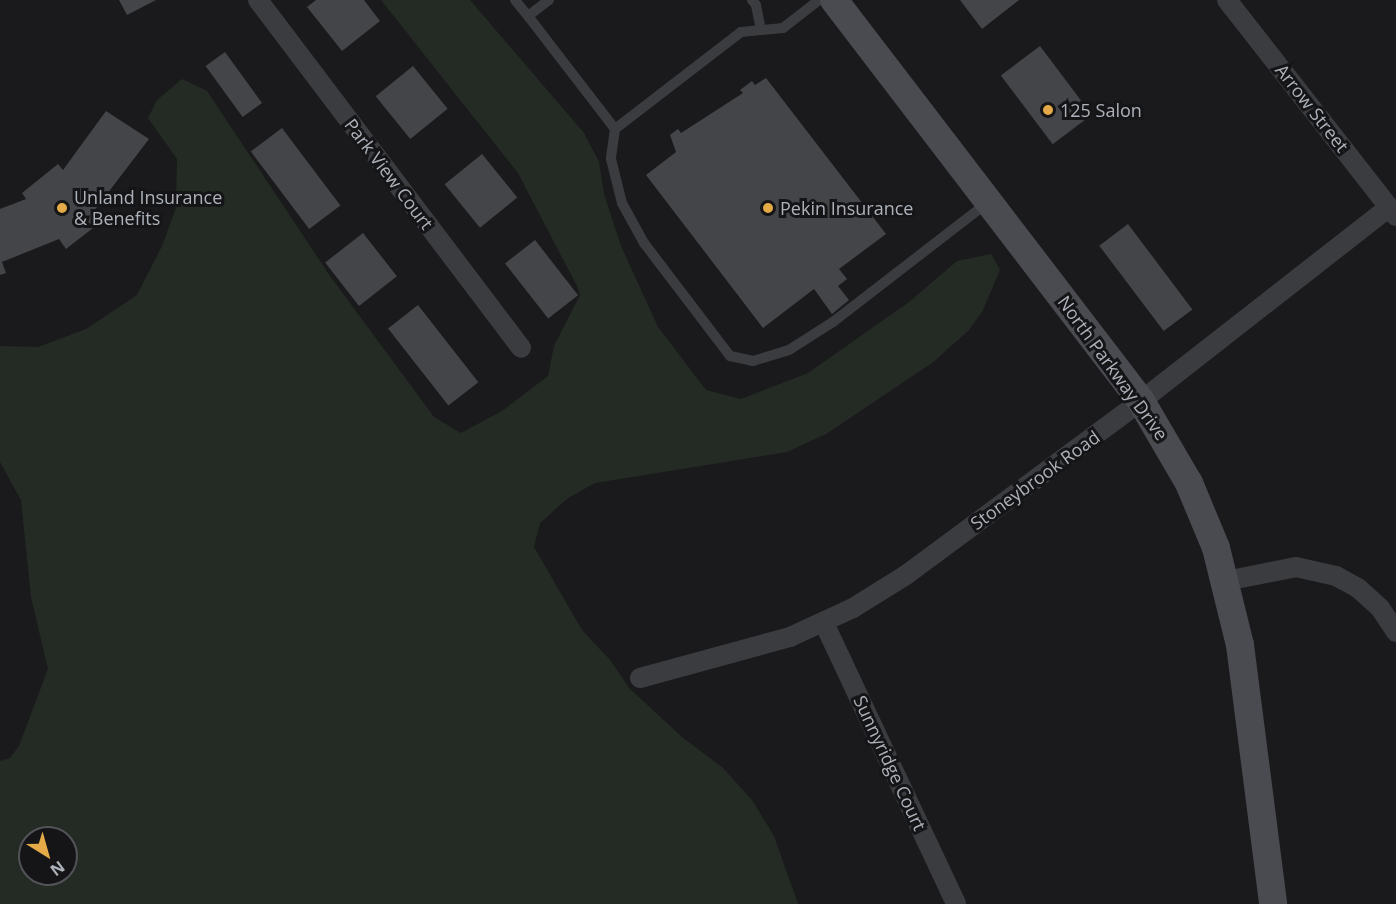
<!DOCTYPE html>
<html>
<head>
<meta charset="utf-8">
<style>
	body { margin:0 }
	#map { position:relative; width:1396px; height:904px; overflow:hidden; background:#1a1a1c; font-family:"Open Sans",sans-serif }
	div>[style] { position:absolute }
	.green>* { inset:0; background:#242b24 }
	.building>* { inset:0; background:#444548; transform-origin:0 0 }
	.service>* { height:10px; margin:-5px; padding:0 5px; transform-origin:5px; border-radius:5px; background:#3b3c40 }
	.minor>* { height:20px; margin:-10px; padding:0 10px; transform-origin:10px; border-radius:10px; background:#3b3c40 }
	.secondary>* { height:28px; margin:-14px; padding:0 14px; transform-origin:14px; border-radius:14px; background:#494b50 }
	.dots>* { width:16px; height:16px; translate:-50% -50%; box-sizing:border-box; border:3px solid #151517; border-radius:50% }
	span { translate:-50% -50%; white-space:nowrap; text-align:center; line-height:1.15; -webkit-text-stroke:6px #151517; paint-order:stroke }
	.street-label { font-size:18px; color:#adb2ba }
	.poi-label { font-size:18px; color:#adb2ba }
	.left { translate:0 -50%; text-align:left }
	.north { position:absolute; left:18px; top:826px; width:60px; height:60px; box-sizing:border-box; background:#151517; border:2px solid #525458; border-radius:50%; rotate:143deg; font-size:16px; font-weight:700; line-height:24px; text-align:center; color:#adb2ba }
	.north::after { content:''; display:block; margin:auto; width:21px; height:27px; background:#e5aa48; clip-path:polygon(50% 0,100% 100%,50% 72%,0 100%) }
</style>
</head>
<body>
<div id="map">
	<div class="green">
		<div style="clip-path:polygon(evenodd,381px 0,470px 0,584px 133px,599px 162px,604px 194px,621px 246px,658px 327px,706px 390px,741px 399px,808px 373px,909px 302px,957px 261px,991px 254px,1000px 270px,982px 312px,969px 330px,932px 363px,826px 434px,787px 452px,595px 483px,568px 498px,540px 523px,534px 547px,582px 630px,610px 660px,630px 689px,683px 738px,722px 767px,752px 800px,774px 836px,798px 904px,0 904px,0 761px,10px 758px,19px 746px,48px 669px,31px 597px,21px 500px,0 462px,0 346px,38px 347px,86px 329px,137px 295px,162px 246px,176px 208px,177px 159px,148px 118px,157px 100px,182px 79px,207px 91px,330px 276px,434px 417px,461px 433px,502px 411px,548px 376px,554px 346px,580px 295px,577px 286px,518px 173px,381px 0,30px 838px,66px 838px,66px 874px,30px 874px,30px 838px)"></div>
	</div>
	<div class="building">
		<div style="clip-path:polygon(119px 0,156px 0,127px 15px)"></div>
		<div style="clip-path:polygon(316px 0,364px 0,380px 21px,342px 51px,307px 7px)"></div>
		<div style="clip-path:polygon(960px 0,1019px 0,982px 29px)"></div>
		<div style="left:1040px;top:46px;width:86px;height:49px;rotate:53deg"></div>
		<div style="left:225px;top:52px;width:63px;height:24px;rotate:54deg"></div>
		<div style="left:413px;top:66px;width:55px;height:48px;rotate:51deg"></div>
		<div style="clip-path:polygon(766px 78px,886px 234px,839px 269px,847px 279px,838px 286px,849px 300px,832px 314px,814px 289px,763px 328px,646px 175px,676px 152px,670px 135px,678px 129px,681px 133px,743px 93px,740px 90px,752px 81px,755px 85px)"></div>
		<div style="clip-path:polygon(106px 111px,149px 139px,94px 211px,102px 221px,66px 249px,59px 239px,2px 262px,6px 273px,0 275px,0 209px,26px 199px,22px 193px,58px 164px,63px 170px)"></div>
		<div style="left:282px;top:128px;width:97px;height:39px;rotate:53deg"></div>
		<div style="left:482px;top:154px;width:56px;height:48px;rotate:51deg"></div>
		<div style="left:1128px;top:224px;width:107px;height:36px;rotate:53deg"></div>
		<div style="left:363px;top:233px;width:55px;height:48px;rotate:52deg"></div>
		<div style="left:535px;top:240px;width:70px;height:38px;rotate:52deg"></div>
		<div style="left:418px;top:305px;width:98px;height:38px;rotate:52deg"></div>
	</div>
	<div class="service">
		<div style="left:515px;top:0;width:21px;rotate:51deg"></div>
		<div style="left:549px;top:0;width:26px;rotate:143deg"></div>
		<div style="left:528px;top:16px;width:143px;rotate:52.4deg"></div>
		<div style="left:615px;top:129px;width:30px;rotate:98deg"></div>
		<div style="left:611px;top:159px;width:45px;rotate:76deg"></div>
		<div style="left:622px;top:203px;width:46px;rotate:61.2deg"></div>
		<div style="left:644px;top:243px;width:142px;rotate:52.7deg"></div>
		<div style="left:730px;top:356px;width:24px;rotate:12deg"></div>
		<div style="left:753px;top:361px;width:38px;rotate:-17deg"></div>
		<div style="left:789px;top:350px;width:52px;rotate:-32.5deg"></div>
		<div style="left:833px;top:322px;width:195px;rotate:-37.7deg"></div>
		<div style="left:752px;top:0;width:6px;rotate:51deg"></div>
		<div style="left:756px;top:5px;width:25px;rotate:79deg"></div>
		<div style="left:615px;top:129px;width:159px;rotate:-37.6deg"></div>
		<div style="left:741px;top:32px;width:42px;rotate:-5.4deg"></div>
		<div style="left:783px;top:28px;width:46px;rotate:-37.9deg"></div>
	</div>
	<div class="minor">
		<div style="left:258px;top:0;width:436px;rotate:52.9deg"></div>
		<div style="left:1227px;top:0;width:274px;rotate:52deg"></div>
		<div style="left:1226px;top:581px;width:71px;rotate:-11.3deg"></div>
		<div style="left:1296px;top:567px;width:41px;rotate:12.7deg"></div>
		<div style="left:1336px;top:576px;width:25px;rotate:29deg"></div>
		<div style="left:1358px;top:588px;width:30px;rotate:42deg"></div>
		<div style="left:1380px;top:608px;width:29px;rotate:56deg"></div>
		<div style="left:824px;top:623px;width:310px;rotate:64.8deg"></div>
		<div style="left:640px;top:678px;width:156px;rotate:-15.3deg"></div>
		<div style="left:790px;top:637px;width:69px;rotate:-24.7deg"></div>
		<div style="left:853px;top:608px;width:62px;rotate:-31.9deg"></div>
		<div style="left:906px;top:575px;width:292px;rotate:-36.5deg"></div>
		<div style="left:1141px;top:401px;width:315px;rotate:-38deg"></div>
	</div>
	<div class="secondary">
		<div style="left:834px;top:0;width:505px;rotate:52.56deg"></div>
		<div style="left:1141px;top:401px;width:95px;rotate:59.7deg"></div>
		<div style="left:1189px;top:483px;width:70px;rotate:67.4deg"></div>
		<div style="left:1216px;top:548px;width:100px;rotate:76.1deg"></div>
		<div style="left:1240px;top:645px;width:261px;rotate:82.7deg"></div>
	</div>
	<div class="dots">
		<div style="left:1048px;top:110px;background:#e5aa48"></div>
		<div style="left:62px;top:208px;background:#e5aa48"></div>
		<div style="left:768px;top:208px;background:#e5aa48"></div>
	</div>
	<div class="street-label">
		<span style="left:1312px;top:108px;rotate:52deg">Arrow Street</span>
		<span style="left:389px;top:174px;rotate:53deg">Park View Court</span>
		<span style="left:1113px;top:368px;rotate:54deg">North Parkway Drive</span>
		<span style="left:1035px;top:480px;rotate:-36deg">Stoneybrook Road</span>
		<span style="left:890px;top:763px;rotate:65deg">Sunnyridge Court</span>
	</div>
	<div class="poi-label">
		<span class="left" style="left:1060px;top:110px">125 Salon</span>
		<span class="left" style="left:74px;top:208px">Unland Insurance<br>&amp; Benefits</span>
		<span class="left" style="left:780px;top:208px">Pekin Insurance</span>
	</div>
	<div class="north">N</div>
</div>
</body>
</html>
